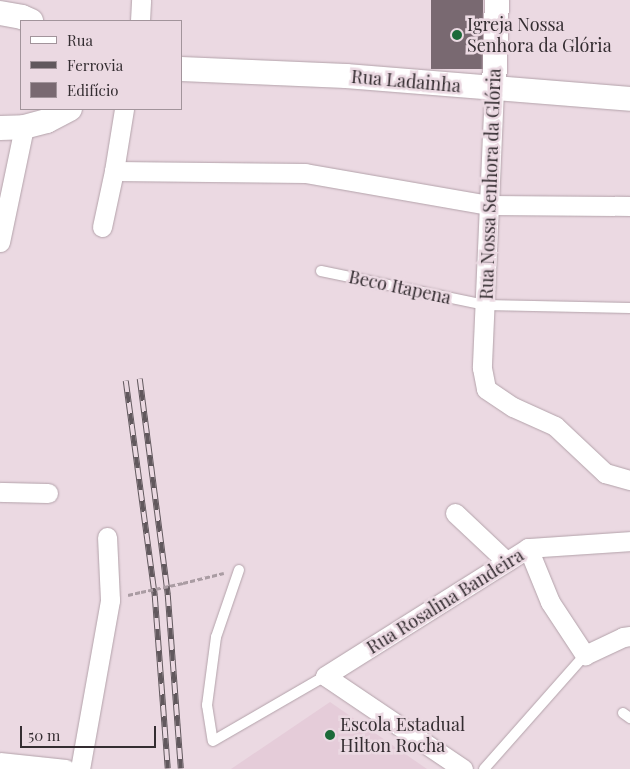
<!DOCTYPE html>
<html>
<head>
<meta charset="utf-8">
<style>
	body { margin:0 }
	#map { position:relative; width:630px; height:769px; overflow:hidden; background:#ebd9e2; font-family:"Playfair Display",serif }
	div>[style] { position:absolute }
	.built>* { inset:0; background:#e5ccd9 }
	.building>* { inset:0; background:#796971; transform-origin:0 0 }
	.path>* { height:3px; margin-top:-1.5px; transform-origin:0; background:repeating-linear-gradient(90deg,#aa9ca3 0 5px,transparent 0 7.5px) }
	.roads { filter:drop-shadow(0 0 1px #b3a2aa) drop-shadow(0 0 1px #b3a2aa) }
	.service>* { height:10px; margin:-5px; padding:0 5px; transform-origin:5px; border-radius:5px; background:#fff }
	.minor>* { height:19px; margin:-9.5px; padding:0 9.5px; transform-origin:9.5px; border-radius:9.5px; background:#fff }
	.tertiary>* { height:24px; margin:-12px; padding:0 12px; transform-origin:12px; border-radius:12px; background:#fff }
	.rail>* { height:5.5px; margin-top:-2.75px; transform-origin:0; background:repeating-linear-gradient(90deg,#ebd9e2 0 11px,#61585d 0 22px); box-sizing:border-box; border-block:1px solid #61585d }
	.path-bridge>* { height:3px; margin-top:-1.5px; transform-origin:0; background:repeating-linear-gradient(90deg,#aa9ca3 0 5px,transparent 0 7.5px) }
	.dots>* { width:14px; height:14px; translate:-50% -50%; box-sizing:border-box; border:2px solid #ebd9e2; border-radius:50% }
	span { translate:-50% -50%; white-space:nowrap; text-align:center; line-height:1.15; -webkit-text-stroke:5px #ebd9e2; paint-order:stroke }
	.poi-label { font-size:18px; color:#342d31 }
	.left { translate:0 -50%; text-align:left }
	.street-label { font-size:18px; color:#342d31 }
	.legend { position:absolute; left:20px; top:20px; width:162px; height:90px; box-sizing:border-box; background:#ebd9e2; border:1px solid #a2949b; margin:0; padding:6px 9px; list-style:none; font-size:15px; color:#342d31 }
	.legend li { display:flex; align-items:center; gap:10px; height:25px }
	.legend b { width:25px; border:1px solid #a2949b }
	.scale { position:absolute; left:20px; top:726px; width:136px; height:22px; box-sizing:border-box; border:2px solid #342d31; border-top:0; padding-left:6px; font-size:15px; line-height:18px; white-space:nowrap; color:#342d31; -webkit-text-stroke:4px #ebd9e2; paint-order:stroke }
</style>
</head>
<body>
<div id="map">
	<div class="built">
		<div style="clip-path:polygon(330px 702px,427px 769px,231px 769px)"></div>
	</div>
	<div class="building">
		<div style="left:431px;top:0;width:52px;height:69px"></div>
	</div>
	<div class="path">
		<div style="left:183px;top:583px;width:42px;rotate:-13.7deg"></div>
		<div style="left:128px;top:595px;width:13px;rotate:-13deg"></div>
	</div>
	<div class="roads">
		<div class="service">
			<div style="left:321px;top:271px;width:167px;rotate:11.7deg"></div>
			<div style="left:485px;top:305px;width:145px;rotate:1.2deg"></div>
			<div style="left:239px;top:570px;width:71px;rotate:108.9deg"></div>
			<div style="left:216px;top:637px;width:69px;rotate:97.5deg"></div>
			<div style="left:207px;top:705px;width:36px;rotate:81deg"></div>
			<div style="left:213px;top:741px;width:129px;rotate:-30.1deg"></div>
			<div style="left:623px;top:713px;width:9px;rotate:36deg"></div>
			<div style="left:484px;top:769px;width:152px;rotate:-48.5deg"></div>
		</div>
		<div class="minor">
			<div style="left:140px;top:21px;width:21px;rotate:-87deg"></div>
			<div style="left:494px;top:89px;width:279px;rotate:92.5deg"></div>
			<div style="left:482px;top:368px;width:21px;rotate:79deg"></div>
			<div style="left:486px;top:389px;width:32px;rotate:34deg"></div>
			<div style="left:513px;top:407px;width:46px;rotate:24.3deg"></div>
			<div style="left:555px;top:426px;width:69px;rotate:43.2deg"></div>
			<div style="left:605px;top:473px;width:26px;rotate:16deg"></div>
			<div style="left:114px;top:171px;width:63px;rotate:-80.8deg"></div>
			<div style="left:102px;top:227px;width:57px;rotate:-77.9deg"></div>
			<div style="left:114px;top:171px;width:191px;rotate:0.6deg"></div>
			<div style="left:305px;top:173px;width:187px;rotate:9.9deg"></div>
			<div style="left:489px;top:205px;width:141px;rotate:0.4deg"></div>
			<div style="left:0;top:242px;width:117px;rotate:-78.2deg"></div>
			<div style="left:0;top:492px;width:48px;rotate:1.2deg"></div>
			<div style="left:455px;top:513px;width:71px;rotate:43.3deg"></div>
			<div style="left:528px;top:548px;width:58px;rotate:67.8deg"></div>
			<div style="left:550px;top:602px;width:64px;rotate:56.6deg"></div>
			<div style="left:585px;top:655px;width:42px;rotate:-25.3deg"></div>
			<div style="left:623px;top:637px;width:7px;rotate:-8deg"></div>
			<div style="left:0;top:762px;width:66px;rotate:6.1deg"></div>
			<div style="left:80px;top:769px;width:172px;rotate:-79.9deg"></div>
			<div style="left:110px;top:600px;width:63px;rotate:-92.7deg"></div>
			<div style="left:463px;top:769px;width:166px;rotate:-146deg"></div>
			<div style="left:325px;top:676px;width:240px;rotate:-32.2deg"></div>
			<div style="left:528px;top:548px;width:102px;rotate:-3.9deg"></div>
		</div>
		<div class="tertiary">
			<div style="left:0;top:13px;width:22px;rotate:10deg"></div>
			<div style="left:22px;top:17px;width:10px;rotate:24deg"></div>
			<div style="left:181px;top:69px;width:165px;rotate:2.4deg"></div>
			<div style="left:346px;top:76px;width:285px;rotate:4.6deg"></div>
			<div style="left:494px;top:89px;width:89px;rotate:-88.1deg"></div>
			<div style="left:0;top:128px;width:24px;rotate:-2deg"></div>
			<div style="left:24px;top:127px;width:24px;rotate:-15deg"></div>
			<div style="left:47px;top:121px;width:26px;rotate:-28deg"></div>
		</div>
	</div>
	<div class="rail">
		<div style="left:140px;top:379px;width:218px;rotate:82.6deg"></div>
		<div style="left:168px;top:595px;width:174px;rotate:85.7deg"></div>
		<div style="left:126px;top:381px;width:217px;rotate:82.3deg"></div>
		<div style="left:155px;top:596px;width:173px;rotate:85.7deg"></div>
	</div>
	<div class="path-bridge">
		<div style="left:141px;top:592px;width:43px;rotate:-12.1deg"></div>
	</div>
	<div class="dots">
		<div style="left:457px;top:35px;background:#1c6a39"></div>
		<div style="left:330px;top:735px;background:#1c6a39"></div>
	</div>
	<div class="poi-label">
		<span class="left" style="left:467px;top:35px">Igreja Nossa<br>Senhora da Glória</span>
		<span class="left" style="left:340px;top:735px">Escola Estadual<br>Hilton Rocha</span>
	</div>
	<div class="street-label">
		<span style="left:406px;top:81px;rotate:5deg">Rua Ladainha</span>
		<span style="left:490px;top:184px;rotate:-88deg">Rua Nossa Senhora da Glória</span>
		<span style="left:400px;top:287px;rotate:12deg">Beco Itapena</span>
		<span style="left:445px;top:601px;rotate:-32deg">Rua Rosalina Bandeira</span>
	</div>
	<ul class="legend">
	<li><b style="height:6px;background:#fff"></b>Rua</li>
	<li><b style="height:6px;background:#61585d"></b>Ferrovia</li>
	<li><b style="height:14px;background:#796971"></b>Edifício</li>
	</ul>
	<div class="scale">50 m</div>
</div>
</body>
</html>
